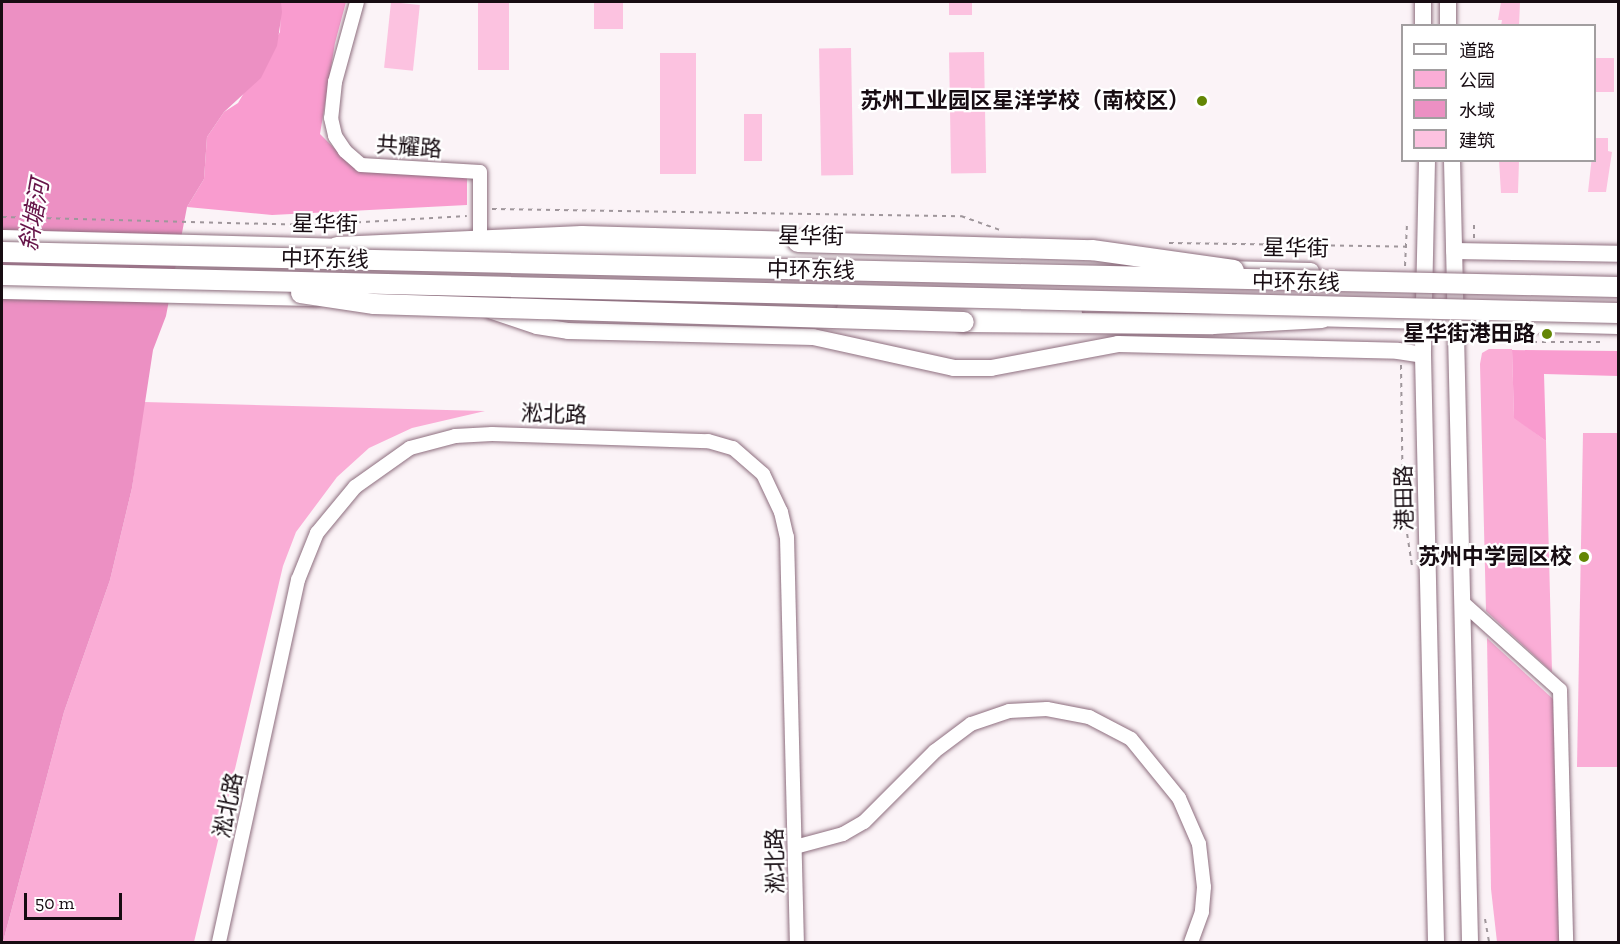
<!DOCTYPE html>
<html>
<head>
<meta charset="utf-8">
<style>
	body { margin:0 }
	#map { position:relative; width:1620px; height:944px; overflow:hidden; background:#fbf3f7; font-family:"Zilla Slab","Noto Sans SC",serif }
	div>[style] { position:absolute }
	.green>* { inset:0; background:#faadd6 }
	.forest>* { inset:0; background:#f99ccf }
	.water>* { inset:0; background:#ec90c3 }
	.building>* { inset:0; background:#fcc2e0; transform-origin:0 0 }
	.path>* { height:2px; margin-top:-1px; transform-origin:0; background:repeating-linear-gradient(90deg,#9f969b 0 4.5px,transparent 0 9px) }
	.roads { filter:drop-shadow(0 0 2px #8e6f7f) drop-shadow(0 0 2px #8e6f7f) }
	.minor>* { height:14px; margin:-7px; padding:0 7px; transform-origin:7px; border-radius:7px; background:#fff }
	.major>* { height:16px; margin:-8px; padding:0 8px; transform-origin:8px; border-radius:8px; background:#fff }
	.highway>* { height:20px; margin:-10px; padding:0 10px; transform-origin:10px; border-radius:10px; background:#fff }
	.bridges { filter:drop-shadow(0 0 2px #8e6f7f) drop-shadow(0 0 2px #8e6f7f) }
	.highway-bridge>* { height:20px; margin:-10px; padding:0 10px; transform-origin:10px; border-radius:10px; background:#fff }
	.dots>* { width:16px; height:16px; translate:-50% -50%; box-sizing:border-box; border:3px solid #fff; border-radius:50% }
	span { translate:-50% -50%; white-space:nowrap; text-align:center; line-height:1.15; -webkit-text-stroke:4.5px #fff; paint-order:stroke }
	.poi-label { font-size:22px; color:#170c12; font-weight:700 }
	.right { translate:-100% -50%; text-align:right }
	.street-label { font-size:22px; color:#170c12 }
	.water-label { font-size:24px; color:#661549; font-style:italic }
	.frame { position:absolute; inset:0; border:3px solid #170c12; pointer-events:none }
	.legend { position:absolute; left:1401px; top:24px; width:195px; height:138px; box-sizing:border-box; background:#fff; border:2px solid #a29ea0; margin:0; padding:8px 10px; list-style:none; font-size:18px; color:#170c12 }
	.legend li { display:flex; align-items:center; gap:12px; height:30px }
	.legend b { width:30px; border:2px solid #a29ea0 }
	.scale { position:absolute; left:24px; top:893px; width:98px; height:27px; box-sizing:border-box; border:3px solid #170c12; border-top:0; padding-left:8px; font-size:18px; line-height:21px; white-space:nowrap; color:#170c12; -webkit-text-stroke:4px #fff; paint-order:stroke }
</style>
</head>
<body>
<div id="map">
	<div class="green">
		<div style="clip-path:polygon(1489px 349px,1512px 349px,1514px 417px,1546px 441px,1552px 672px,1486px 611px,1480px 364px,1482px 353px)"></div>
		<div style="clip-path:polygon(144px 402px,485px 411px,412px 428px,369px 448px,337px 477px,296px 532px,283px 566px,194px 942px,3px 942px,64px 712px,110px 580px,132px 488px)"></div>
		<div style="clip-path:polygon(1583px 433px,1618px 433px,1618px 767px,1577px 767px)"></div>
		<div style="clip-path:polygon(1487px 638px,1553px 699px,1559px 942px,1497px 942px,1491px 889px)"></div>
	</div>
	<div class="forest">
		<div style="clip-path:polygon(281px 2px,346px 2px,335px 43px,320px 134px,355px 169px,467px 177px,467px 205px,272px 215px,187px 207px,204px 179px,207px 137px,224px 112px,238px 103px,280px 32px)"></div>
		<div style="clip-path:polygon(1512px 350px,1618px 351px,1618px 376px,1544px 374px,1546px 441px,1514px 418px)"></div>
	</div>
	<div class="water">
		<div style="clip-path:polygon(2px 2px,281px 2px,282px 12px,277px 46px,261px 78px,224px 112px,207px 137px,204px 179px,187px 207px,166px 316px,153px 350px,132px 488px,110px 580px,64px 712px,3px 942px)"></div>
	</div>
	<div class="building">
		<div style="left:391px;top:2px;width:29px;height:66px;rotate:6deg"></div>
		<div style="left:478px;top:2px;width:31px;height:68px"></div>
		<div style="left:594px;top:2px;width:29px;height:27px"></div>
		<div style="left:949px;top:2px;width:23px;height:13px"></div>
		<div style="clip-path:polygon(1501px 2px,1520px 2px,1519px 26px,1501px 26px,1502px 20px,1498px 20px)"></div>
		<div style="left:851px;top:48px;width:127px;height:32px;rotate:89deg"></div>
		<div style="left:984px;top:52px;width:121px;height:35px;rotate:89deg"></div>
		<div style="left:660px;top:53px;width:36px;height:121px"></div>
		<div style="left:1594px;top:58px;width:20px;height:34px"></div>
		<div style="left:762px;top:114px;width:47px;height:18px;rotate:90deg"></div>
		<div style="clip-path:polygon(1594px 138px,1608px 138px,1608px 151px,1612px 152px,1606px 192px,1588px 192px)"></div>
		<div style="clip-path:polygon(1499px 160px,1519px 160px,1518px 193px,1501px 193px)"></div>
	</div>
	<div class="path">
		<div style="left:492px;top:209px;width:469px;rotate:0.9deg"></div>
		<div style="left:961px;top:216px;width:41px;rotate:19.7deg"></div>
		<div style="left:2px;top:217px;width:310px;rotate:1.5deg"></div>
		<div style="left:312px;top:225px;width:155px;rotate:-3.3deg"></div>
		<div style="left:1474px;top:238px;width:15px;rotate:-90deg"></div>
		<div style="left:1169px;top:243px;width:243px;rotate:0.9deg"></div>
		<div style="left:1405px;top:266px;width:42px;rotate:-87.3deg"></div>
		<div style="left:1470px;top:342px;width:135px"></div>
		<div style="left:1401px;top:365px;width:142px;rotate:89.2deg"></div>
		<div style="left:1403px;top:507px;width:60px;rotate:81.3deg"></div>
		<div style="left:1485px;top:919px;width:23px;rotate:80deg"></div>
	</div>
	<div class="roads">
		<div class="minor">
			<div style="left:357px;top:2px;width:83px;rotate:105.4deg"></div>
			<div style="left:335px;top:82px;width:36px;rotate:96deg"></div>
			<div style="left:331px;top:118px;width:18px;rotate:77deg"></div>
			<div style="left:335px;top:136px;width:18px;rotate:56deg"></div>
			<div style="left:345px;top:151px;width:21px;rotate:41deg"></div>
			<div style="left:361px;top:165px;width:119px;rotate:3.4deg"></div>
			<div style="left:480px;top:172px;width:76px;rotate:90deg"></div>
			<div style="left:1463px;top:603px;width:130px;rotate:41.9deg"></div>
			<div style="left:1560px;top:690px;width:252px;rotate:88.6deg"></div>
			<div style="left:795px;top:847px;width:50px;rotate:-15.2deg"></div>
			<div style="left:843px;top:834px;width:24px;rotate:-30deg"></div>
			<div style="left:864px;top:822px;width:100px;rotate:-45deg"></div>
			<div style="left:935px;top:751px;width:45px;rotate:-36.9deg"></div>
			<div style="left:971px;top:724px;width:40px;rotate:-18.9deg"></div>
			<div style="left:1009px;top:711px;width:38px;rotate:-3deg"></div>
			<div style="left:1047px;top:709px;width:43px;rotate:10.8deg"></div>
			<div style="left:1089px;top:717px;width:47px;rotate:27.6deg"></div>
			<div style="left:1131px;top:739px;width:76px;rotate:50.9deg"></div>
			<div style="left:1179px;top:798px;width:50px;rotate:66.5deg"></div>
			<div style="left:1199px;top:844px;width:43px;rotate:83.4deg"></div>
			<div style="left:1204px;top:887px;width:25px;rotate:95deg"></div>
			<div style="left:1202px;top:912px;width:32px;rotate:110deg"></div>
			<div style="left:219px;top:942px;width:371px;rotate:-77.7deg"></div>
			<div style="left:298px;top:580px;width:51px;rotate:-68deg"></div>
			<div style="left:317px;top:533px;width:60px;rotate:-50.4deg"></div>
			<div style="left:355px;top:487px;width:67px;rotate:-35.3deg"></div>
			<div style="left:410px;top:448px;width:47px;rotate:-14.9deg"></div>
			<div style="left:455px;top:436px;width:37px;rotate:-3deg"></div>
			<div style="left:492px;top:434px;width:216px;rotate:1.9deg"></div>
			<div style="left:708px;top:441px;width:26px;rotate:16deg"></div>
			<div style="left:733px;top:448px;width:40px;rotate:41deg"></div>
			<div style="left:763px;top:474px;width:42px;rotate:64.7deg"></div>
			<div style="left:781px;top:512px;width:26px;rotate:77deg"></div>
			<div style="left:787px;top:537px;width:405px;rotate:88.6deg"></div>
		</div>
		<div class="major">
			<div style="left:1423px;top:2px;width:24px;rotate:90deg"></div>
			<div style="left:1448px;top:2px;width:24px;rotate:90deg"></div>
			<div style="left:1427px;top:160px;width:195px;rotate:91.2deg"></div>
			<div style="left:1423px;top:355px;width:587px;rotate:88.73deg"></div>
			<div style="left:1452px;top:160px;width:782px;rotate:88.68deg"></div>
			<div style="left:2px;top:238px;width:346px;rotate:1.5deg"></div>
			<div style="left:446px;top:250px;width:715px;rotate:1.36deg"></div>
			<div style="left:1454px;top:251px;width:164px;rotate:1deg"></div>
			<div style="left:1223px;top:269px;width:88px;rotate:1.3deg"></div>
			<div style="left:2px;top:291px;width:313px;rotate:1.3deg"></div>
			<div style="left:845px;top:309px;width:229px;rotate:1deg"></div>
			<div style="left:492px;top:311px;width:47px;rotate:18.4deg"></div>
			<div style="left:537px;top:326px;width:31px;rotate:9deg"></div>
			<div style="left:568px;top:331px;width:245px;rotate:1.4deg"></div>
			<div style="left:813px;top:337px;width:144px;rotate:12.4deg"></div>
			<div style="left:954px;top:368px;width:37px"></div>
			<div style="left:991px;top:368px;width:129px;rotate:-10.7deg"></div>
			<div style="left:1118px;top:344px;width:280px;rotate:1.4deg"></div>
			<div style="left:1398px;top:351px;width:25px;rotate:9deg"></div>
			<div style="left:1310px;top:318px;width:308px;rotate:1.5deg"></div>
		</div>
		<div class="highway">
			<div style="left:337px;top:247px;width:245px;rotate:-2.6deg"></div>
			<div style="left:582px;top:236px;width:216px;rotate:1.6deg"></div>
			<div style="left:964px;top:322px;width:249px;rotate:0.5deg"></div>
			<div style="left:1213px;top:324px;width:109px;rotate:-3.2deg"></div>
		</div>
	</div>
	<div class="bridges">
		<div class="highway-bridge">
			<div style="left:798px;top:242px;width:294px;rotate:1.6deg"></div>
			<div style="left:1092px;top:250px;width:143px;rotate:8deg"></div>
			<div style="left:2px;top:252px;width:1616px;rotate:1.24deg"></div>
			<div style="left:2px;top:275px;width:1616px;rotate:1.35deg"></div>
			<div style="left:301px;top:293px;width:74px;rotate:8.6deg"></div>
			<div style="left:374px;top:304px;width:590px;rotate:1.75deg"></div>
		</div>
	</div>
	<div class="dots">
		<div style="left:1202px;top:101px;background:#638605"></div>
		<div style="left:1547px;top:334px;background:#638605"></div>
		<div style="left:1584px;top:557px;background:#638605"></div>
	</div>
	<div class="poi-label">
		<span class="right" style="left:1190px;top:101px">苏州工业园区星洋学校（南校区）</span>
		<span class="right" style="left:1535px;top:334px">星华街港田路</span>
		<span class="right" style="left:1572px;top:557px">苏州中学园区校</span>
	</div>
	<div class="street-label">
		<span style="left:409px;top:147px;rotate:4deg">共耀路</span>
		<span style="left:325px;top:224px;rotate:1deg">星华街</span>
		<span style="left:811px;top:236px;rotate:1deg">星华街</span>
		<span style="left:1296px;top:248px;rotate:1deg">星华街</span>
		<span style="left:325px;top:259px;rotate:1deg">中环东线</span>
		<span style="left:811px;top:270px;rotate:1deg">中环东线</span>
		<span style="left:1296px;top:282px;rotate:1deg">中环东线</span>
		<span style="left:554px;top:414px;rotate:2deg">淞北路</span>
		<span style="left:1404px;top:498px;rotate:-91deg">港田路</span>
		<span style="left:228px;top:805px;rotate:-78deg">淞北路</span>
		<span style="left:775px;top:861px;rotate:-91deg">淞北路</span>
	</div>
	<div class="water-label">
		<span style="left:34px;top:215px;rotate:-80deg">斜塘河</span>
	</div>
	<div class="frame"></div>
	<ul class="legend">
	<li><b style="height:8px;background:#fff"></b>道路</li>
	<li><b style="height:16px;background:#faadd6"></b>公园</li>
	<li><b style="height:16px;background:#ec90c3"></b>水域</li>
	<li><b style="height:16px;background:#fcc2e0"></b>建筑</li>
	</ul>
	<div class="scale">50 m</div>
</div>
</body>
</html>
